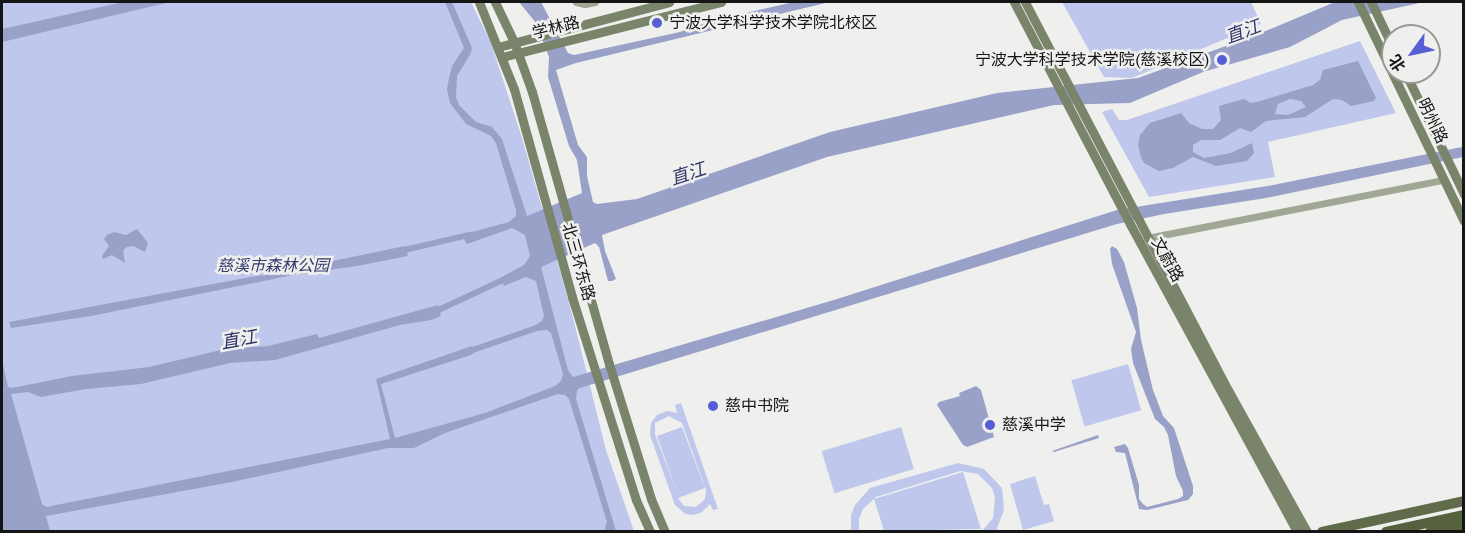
<!DOCTYPE html>
<html>
<head>
<meta charset="utf-8">
<style>
	body { margin:0 }
	#map { position:relative; width:1465px; height:533px; overflow:hidden; background:#eff0ed; font-family:"Crimson Pro","Noto Sans SC",serif }
	div>[style] { position:absolute }
	.green>* { inset:0; background:#bfc7ec; transform-origin:0 0 }
	.water>* { inset:0; background:#99a1c9 }
	.canal>* { height:6px; margin:-3px; padding:0 3px; transform-origin:3px; border-radius:3px; background:#99a1c9 }
	.minor>* { height:7px; margin:-3.5px; padding:0 3.5px; transform-origin:3.5px; border-radius:3.5px; background:#a0a795 }
	.secondary>* { height:9px; margin:-4.5px; padding:0 4.5px; transform-origin:4.5px; border-radius:4.5px; background:#7a846a }
	.primary>* { height:10px; margin:-5px; padding:0 5px; transform-origin:5px; border-radius:5px; background:#5f6b4b }
	.trunk>* { height:10px; margin:-5px; padding:0 5px; transform-origin:5px; border-radius:5px; background:#54603e }
	.dots>* { width:16px; height:16px; translate:-50% -50%; box-sizing:border-box; border:3px solid #eff0ed; border-radius:50% }
	span { translate:-50% -50%; white-space:nowrap; text-align:center; line-height:1.15; -webkit-text-stroke:5px #eff0ed; paint-order:stroke }
	.poi-label { font-size:16px; color:#141514 }
	.left { translate:0 -50%; text-align:left }
	.right { translate:-100% -50%; text-align:right }
	.street-label { font-size:16px; color:#141514 }
	.park-label { font-size:16px; color:#343b6f; font-style:italic }
	.water-label { font-size:18px; color:#2f3569; font-style:italic }
	.frame { position:absolute; inset:0; border:3px solid #141514; pointer-events:none }
	.north { position:absolute; left:1381px; top:24px; width:60px; height:60px; box-sizing:border-box; background:#eff0ed; border:2px solid #979896; border-radius:50%; rotate:237deg; font-size:16px; font-weight:700; line-height:24px; text-align:center; color:#141514 }
	.north::after { content:''; display:block; margin:auto; width:21px; height:27px; background:#575ed5; clip-path:polygon(50% 0,100% 100%,50% 72%,0 100%) }
</style>
</head>
<body>
<div id="map">
	<div class="green">
		<div style="clip-path:polygon(2px 2px,471px 2px,491px 43px,522px 138px,569px 302px,606px 450px,634px 531px,2px 531px)"></div>
		<div style="clip-path:polygon(1062px 2px,1251px 2px,1261px 24px,1132px 78px,1104px 77px)"></div>
		<div style="clip-path:polygon(1360px 41px,1396px 113px,1268px 142px,1275px 177px,1149px 197px,1102px 112px,1112px 109px,1119px 120px,1127px 120px)"></div>
		<div style="left:1128px;top:364px;width:48px;height:59px;rotate:74deg"></div>
		<div style="clip-path:polygon(evenodd,681px 403px,718px 509px,713px 510px,710px 504px,702px 512px,694px 515px,685px 514px,675px 505px,650px 435px,651px 423px,657px 415px,667px 411px,677px 413px,675px 405px,681px 403px,669px 416px,682px 423px,706px 490px,705px 499px,696px 507px,684px 506px,678px 498px,705px 488px,682px 427px,657px 436px,678px 496px,655px 434px,655px 423px,669px 416px)"></div>
		<div style="left:901px;top:427px;width:44px;height:83px;rotate:73deg"></div>
		<div style="clip-path:polygon(958px 463px,984px 469px,1002px 488px,1004px 510px,996px 531px,982px 531px,993px 518px,995px 497px,992px 488px,978px 474px,960px 471px,876px 497px,863px 509px,859px 519px,859px 531px,851px 531px,851px 515px,855px 505px,870px 488px)"></div>
		<div style="clip-path:polygon(963px 472px,981px 529px,884px 531px,874px 499px)"></div>
		<div style="clip-path:polygon(1035px 476px,1044px 505px,1049px 504px,1054px 521px,1023px 530px,1010px 484px)"></div>
	</div>
	<div class="water">
		<div style="clip-path:polygon(123px 2px,170px 2px,2px 42px,2px 29px)"></div>
		<div style="clip-path:polygon(445px 2px,452px 2px,472px 48px,471px 53px,457px 76px,456px 97px,459px 105px,476px 122px,492px 127px,502px 139px,527px 216px,582px 193px,577px 160px,569px 146px,548px 77px,549px 57px,536px 23px,519px 2px,541px 2px,568px 53px,574px 55px,680px 32px,711px 21px,794px 2px,830px 2px,576px 63px,556px 70px,578px 145px,587px 157px,587px 176px,593px 202px,597px 204px,637px 199px,830px 132px,997px 93px,1138px 78px,1256px 35px,1335px 2px,1424px 2px,1342px 20px,1290px 47px,1203px 72px,1130px 103px,1054px 105px,827px 157px,602px 235px,605px 251px,616px 279px,612px 281px,608px 281px,599px 247px,595px 243px,541px 267px,568px 370px,573px 377px,837px 299px,1117px 210px,1273px 185px,1457px 148px,1463px 147px,1463px 157px,1266px 198px,1164px 214px,1117px 224px,580px 388px,577px 390px,576px 399px,616px 531px,604px 531px,607px 522px,569px 399px,565px 395px,558px 394px,445px 433px,414px 448px,388px 448px,232px 482px,46px 516px,50px 531px,2px 531px,2px 360px,8px 387px,12px 388px,72px 376px,149px 367px,225px 349px,268px 346px,317px 334px,319px 338px,438px 305px,441px 316px,431px 320px,400px 325px,275px 360px,230px 363px,141px 384px,86px 389px,41px 397px,28px 392px,11px 394px,42px 504px,46px 507px,390px 439px,376px 379px,472px 346px,474px 353px,471px 355px,381px 384px,395px 438px,485px 413px,555px 386px,561px 381px,563px 374px,551px 333px,547px 330px,537px 331px,536px 325px,542px 321px,544px 316px,536px 281px,526px 277px,504px 286px,500px 278px,524px 265px,530px 256px,525px 235px,512px 228px,467px 244px,461px 235px,509px 222px,516px 216px,516px 210px,496px 143px,491px 136px,466px 124px,450px 103px,447px 89px,449px 78px,452px 66px,464px 48px)"></div>
		<div style="clip-path:polygon(evenodd,1358px 61px,1376px 98px,1374px 101px,1351px 106px,1342px 100px,1333px 99px,1305px 117px,1266px 121px,1251px 132px,1240px 128px,1220px 140px,1201px 140px,1193px 145px,1193px 152px,1204px 158px,1231px 153px,1252px 143px,1254px 153px,1247px 161px,1216px 166px,1193px 157px,1173px 168px,1159px 171px,1144px 163px,1141px 157px,1138px 145px,1140px 135px,1150px 123px,1181px 113px,1189px 123px,1202px 129px,1213px 129px,1221px 120px,1219px 106px,1244px 99px,1251px 103px,1257px 102px,1313px 85px,1320px 80px,1323px 70px,1358px 61px,1290px 99px,1301px 101px,1306px 107px,1288px 115px,1275px 114px,1278px 104px,1290px 99px)"></div>
		<div style="clip-path:polygon(137px 229px,148px 243px,145px 252px,133px 246px,127px 247px,123px 251px,125px 263px,112px 255px,103px 259px,102px 256px,109px 246px,104px 239px,107px 235px,114px 232px,126px 235px)"></div>
		<div style="clip-path:polygon(405px 246px,408px 256px,357px 266px,293px 275px,91px 316px,11px 328px,9px 322px,299px 268px)"></div>
		<div style="clip-path:polygon(1112px 246px,1117px 249px,1124px 262px,1137px 308px,1141px 340px,1153px 390px,1163px 416px,1174px 428px,1193px 486px,1193px 494px,1188px 500px,1147px 510px,1139px 509px,1125px 453px,1116px 452px,1114px 447px,1125px 444px,1128px 448px,1139px 485px,1139px 499px,1143px 504px,1147px 507px,1178px 499px,1183px 496px,1183px 491px,1176px 476px,1168px 435px,1164px 427px,1155px 419px,1133px 363px,1131px 349px,1136px 332px,1112px 264px,1110px 249px)"></div>
		<div style="clip-path:polygon(976px 386px,981px 390px,994px 437px,967px 447px,963px 445px,937px 405px,939px 402px,960px 396px,959px 393px)"></div>
		<div style="clip-path:polygon(1098px 435px,1099px 438px,1054px 452px,1052px 451px)"></div>
	</div>
	<div class="canal">
		<div style="left:400px;top:251px;width:71px;rotate:-13.1deg"></div>
		<div style="left:432px;top:313px;width:83px;rotate:-25deg"></div>
		<div style="left:467px;top:352px;width:79px;rotate:-19.1deg"></div>
	</div>
	<div class="minor">
		<div style="left:576px;top:2px;width:9px;rotate:13deg"></div>
		<div style="left:585px;top:4px;width:10px;rotate:-11deg"></div>
		<div style="left:1147px;top:238px;width:303px;rotate:-11.1deg"></div>
	</div>
	<div class="secondary">
		<div style="left:479px;top:2px;width:94px;rotate:68.1deg"></div>
		<div style="left:514px;top:89px;width:216px;rotate:74.4deg"></div>
		<div style="left:572px;top:297px;width:213px;rotate:72.5deg"></div>
		<div style="left:636px;top:500px;width:35px;rotate:66deg"></div>
		<div style="left:495px;top:2px;width:44px;rotate:64.6deg"></div>
		<div style="left:514px;top:42px;width:53px;rotate:70.2deg"></div>
		<div style="left:532px;top:92px;width:283px;rotate:74.2deg"></div>
		<div style="left:609px;top:364px;width:141px;rotate:72.7deg"></div>
		<div style="left:651px;top:499px;width:36px;rotate:67deg"></div>
		<div style="left:1014px;top:2px;width:250px;rotate:62.4deg"></div>
		<div style="left:1130px;top:224px;width:350px;rotate:61.5deg"></div>
		<div style="left:1025px;top:2px;width:438px;rotate:62.4deg"></div>
		<div style="left:1228px;top:390px;width:162px;rotate:60.9deg"></div>
		<div style="left:1358px;top:2px;width:243px;rotate:64.2deg"></div>
		<div style="left:1371px;top:2px;width:51px;rotate:64.4deg"></div>
		<div style="left:498px;top:47px;width:177px;rotate:-14.7deg"></div>
		<div style="left:502px;top:57px;width:226px;rotate:-14.1deg"></div>
		<div style="left:1405px;top:72px;width:136px;rotate:64.2deg"></div>
	</div>
	<div class="primary">
		<div style="left:1322px;top:532px;width:145px;rotate:-12.3deg"></div>
	</div>
	<div class="trunk">
		<div style="left:1386px;top:532px;width:80px;rotate:-12.3deg"></div>
		<div style="left:1430px;top:532px;width:35px;rotate:-12deg"></div>
	</div>
	<div class="dots">
		<div style="left:657px;top:23px;background:#575ed5"></div>
		<div style="left:1222px;top:60px;background:#575ed5"></div>
		<div style="left:713px;top:406px;background:#575ed5"></div>
		<div style="left:990px;top:425px;background:#575ed5"></div>
	</div>
	<div class="poi-label">
		<span class="left" style="left:669px;top:23px">宁波大学科学技术学院北校区</span>
		<span class="right" style="left:1210px;top:60px">宁波大学科学技术学院(慈溪校区)</span>
		<span class="left" style="left:725px;top:406px">慈中书院</span>
		<span class="left" style="left:1002px;top:425px">慈溪中学</span>
	</div>
	<div class="street-label">
		<span style="left:556px;top:28px;rotate:-14deg">学林路</span>
		<span style="left:1432px;top:121px;rotate:64deg">明州路</span>
		<span style="left:1167px;top:260px;rotate:61deg">文蔚路</span>
		<span style="left:578px;top:262px;rotate:74deg">北三环东路</span>
	</div>
	<div class="park-label">
		<span style="left:273px;top:266px">慈溪市森林公园</span>
	</div>
	<div class="water-label">
		<span style="left:1243px;top:32px;rotate:-20deg">直江</span>
		<span style="left:688px;top:174px;rotate:-18deg">直江</span>
		<span style="left:239px;top:340px;rotate:-10deg">直江</span>
	</div>
	<div class="frame"></div>
	<div class="north">北</div>
</div>
</body>
</html>
